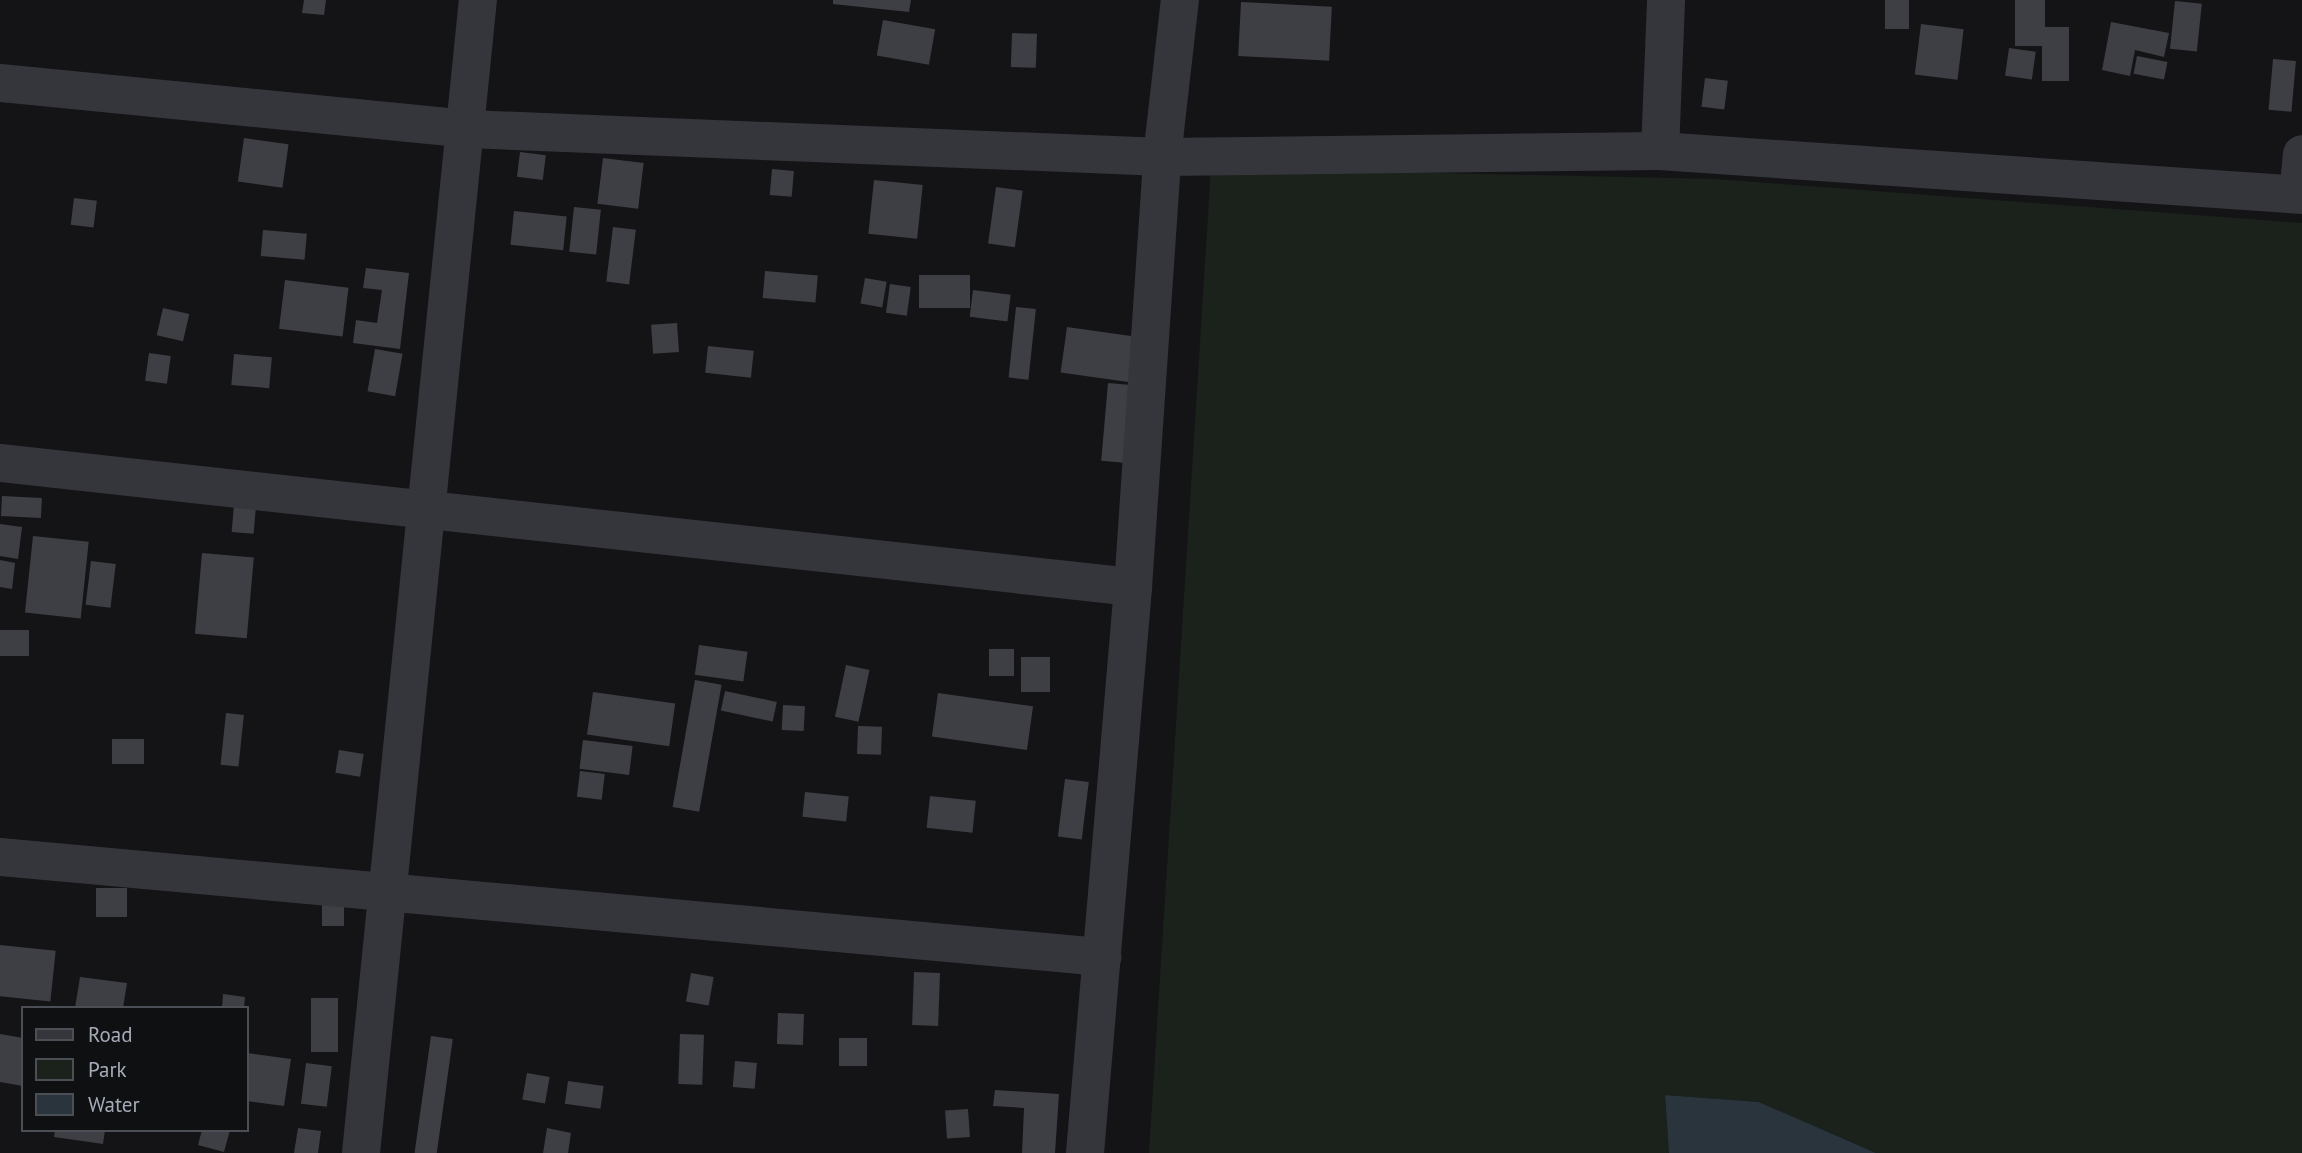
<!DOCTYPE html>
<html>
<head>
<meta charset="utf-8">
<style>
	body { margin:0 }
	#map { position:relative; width:2302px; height:1153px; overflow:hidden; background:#141417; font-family:"PT Sans",sans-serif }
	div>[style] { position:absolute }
	.green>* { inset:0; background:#1a221b }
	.water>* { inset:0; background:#29343c }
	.building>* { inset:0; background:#3e3f44; transform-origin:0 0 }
	.minor>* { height:38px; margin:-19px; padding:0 19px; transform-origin:19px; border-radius:19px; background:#35363c }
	span { translate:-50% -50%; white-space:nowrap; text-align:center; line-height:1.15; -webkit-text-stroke:7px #0f1012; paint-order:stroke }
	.legend { position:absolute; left:21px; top:1006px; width:228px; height:126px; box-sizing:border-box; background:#0f1012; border:2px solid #4b4e54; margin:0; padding:9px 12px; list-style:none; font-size:21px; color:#a5abb8 }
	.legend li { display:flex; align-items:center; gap:14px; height:35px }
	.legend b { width:35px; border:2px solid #4b4e54 }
</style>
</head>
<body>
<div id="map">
	<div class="green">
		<div style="clip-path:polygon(1211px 168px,1715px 179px,2302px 223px,2302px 1153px,1876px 1153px,1759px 1102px,1665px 1095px,1669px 1153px,1149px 1153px)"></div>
	</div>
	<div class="water">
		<div style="clip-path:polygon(1665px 1095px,1759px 1102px,1876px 1153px,1669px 1153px)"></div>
	</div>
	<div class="building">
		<div style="clip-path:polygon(304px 0,326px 0,324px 15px,302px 13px)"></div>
		<div style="clip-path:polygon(833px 0,911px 0,909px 12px,833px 4px)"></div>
		<div style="left:1885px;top:0;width:24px;height:29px"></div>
		<div style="left:2015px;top:0;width:30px;height:46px"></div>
		<div style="left:2175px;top:1px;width:27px;height:48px;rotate:6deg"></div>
		<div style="left:1241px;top:2px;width:91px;height:54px;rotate:3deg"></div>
		<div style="left:883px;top:20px;width:53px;height:36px;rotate:10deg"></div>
		<div style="clip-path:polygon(2111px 22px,2169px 33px,2164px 57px,2135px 50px,2130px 76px,2102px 70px)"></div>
		<div style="left:1921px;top:24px;width:43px;height:51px;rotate:7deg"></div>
		<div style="left:2042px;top:27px;width:27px;height:54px"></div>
		<div style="left:1012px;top:33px;width:25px;height:34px;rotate:2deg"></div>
		<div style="left:2009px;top:48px;width:27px;height:28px;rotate:8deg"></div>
		<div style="left:2137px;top:56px;width:31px;height:18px;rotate:11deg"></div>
		<div style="left:2273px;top:59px;width:23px;height:51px;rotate:5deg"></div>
		<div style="left:1705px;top:78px;width:23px;height:29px;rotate:7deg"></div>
		<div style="left:244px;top:138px;width:45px;height:44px;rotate:8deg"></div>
		<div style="left:520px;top:152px;width:26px;height:25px;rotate:7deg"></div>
		<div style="left:603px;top:158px;width:41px;height:46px;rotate:7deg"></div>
		<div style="left:772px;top:169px;width:22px;height:26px;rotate:5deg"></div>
		<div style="left:874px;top:180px;width:49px;height:54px;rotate:6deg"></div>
		<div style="left:996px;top:187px;width:27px;height:57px;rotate:8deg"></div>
		<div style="left:74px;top:198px;width:23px;height:27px;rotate:7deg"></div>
		<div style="left:574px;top:207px;width:27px;height:45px;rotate:6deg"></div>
		<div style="left:514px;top:211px;width:53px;height:34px;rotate:6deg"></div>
		<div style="left:613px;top:227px;width:23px;height:55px;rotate:7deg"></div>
		<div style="left:263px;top:230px;width:44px;height:26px;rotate:5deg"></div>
		<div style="clip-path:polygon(366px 268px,409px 273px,400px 349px,353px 343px,356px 320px,377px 323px,382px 290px,363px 288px)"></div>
		<div style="left:765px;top:271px;width:53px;height:27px;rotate:5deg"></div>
		<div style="left:919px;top:275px;width:51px;height:33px"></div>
		<div style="left:865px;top:278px;width:22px;height:26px;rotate:10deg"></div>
		<div style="left:285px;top:280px;width:64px;height:49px;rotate:7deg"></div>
		<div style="left:890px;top:284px;width:21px;height:29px;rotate:8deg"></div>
		<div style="left:973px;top:290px;width:38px;height:27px;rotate:7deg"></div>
		<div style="left:1016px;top:307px;width:20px;height:71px;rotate:6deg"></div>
		<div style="left:163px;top:308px;width:27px;height:28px;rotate:13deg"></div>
		<div style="left:677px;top:323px;width:29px;height:26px;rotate:86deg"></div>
		<div style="left:1067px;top:327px;width:70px;height:46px;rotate:8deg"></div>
		<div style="left:708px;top:346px;width:46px;height:27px;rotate:6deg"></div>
		<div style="left:375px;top:349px;width:28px;height:43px;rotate:10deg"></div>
		<div style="left:149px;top:353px;width:22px;height:28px;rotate:8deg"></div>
		<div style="left:234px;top:354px;width:38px;height:31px;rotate:5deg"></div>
		<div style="left:1108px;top:383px;width:23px;height:78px;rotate:5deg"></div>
		<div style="left:2px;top:496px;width:40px;height:20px;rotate:3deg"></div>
		<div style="left:234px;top:505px;width:22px;height:27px;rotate:5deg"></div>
		<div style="clip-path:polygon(0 524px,22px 527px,18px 559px,0 556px)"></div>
		<div style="left:33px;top:536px;width:56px;height:77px;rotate:6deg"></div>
		<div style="left:202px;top:553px;width:52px;height:81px;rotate:5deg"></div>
		<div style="clip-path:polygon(0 560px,15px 563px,12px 589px,0 587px)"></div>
		<div style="left:91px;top:561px;width:25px;height:44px;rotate:7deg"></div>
		<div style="left:0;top:630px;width:29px;height:26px"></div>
		<div style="left:699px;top:645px;width:49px;height:30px;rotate:8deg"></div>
		<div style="left:989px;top:649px;width:25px;height:27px"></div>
		<div style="left:1021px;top:657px;width:29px;height:35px"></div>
		<div style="left:846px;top:665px;width:24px;height:53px;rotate:12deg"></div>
		<div style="left:695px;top:680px;width:27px;height:129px;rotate:10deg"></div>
		<div style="left:725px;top:691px;width:53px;height:20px;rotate:12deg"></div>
		<div style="left:593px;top:692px;width:83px;height:43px;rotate:8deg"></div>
		<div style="left:938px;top:693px;width:96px;height:44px;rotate:8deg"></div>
		<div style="left:783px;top:705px;width:22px;height:25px;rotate:3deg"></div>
		<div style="left:226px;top:713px;width:18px;height:52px;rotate:6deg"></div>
		<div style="left:858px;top:726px;width:24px;height:28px;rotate:2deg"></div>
		<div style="left:112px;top:739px;width:32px;height:25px"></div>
		<div style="left:583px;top:740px;width:50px;height:29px;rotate:7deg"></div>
		<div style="left:339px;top:750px;width:25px;height:23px;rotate:9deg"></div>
		<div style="left:580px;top:771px;width:25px;height:26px;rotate:7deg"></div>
		<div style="left:1065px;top:779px;width:24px;height:58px;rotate:7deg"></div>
		<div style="left:805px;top:792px;width:44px;height:25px;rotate:6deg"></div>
		<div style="left:930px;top:796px;width:46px;height:32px;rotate:6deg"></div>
		<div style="left:96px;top:888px;width:31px;height:29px"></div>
		<div style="left:322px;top:900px;width:22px;height:26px"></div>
		<div style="left:0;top:945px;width:56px;height:51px;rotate:6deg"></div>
		<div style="left:914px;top:972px;width:26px;height:53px;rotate:2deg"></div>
		<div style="left:691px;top:973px;width:23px;height:29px;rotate:10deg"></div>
		<div style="clip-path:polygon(80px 977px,127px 983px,123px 1008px,75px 1008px)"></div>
		<div style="clip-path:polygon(223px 994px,245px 997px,244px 1008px,222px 1008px)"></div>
		<div style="left:311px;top:998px;width:27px;height:54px"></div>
		<div style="left:778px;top:1013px;width:26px;height:31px;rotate:2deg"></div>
		<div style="clip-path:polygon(0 1034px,23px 1038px,23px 1086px,0 1082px)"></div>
		<div style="left:680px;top:1034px;width:24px;height:50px;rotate:2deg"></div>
		<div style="left:431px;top:1036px;width:22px;height:118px;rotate:8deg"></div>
		<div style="left:839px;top:1038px;width:28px;height:28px"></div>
		<div style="clip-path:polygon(247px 1053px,291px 1059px,284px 1106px,247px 1101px)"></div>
		<div style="left:735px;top:1061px;width:22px;height:26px;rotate:5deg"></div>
		<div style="left:306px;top:1063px;width:26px;height:41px;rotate:7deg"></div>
		<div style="left:527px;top:1073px;width:23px;height:27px;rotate:10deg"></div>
		<div style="left:568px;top:1081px;width:36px;height:23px;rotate:8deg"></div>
		<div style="clip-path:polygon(995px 1090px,1059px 1094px,1055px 1153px,1022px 1153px,1024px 1108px,993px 1106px)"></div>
		<div style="left:968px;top:1109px;width:28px;height:23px;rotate:86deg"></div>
		<div style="clip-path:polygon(298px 1128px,321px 1131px,318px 1153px,294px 1153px)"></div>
		<div style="clip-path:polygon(547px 1128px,571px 1133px,568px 1153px,543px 1153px)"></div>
		<div style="clip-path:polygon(55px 1130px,105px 1130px,103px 1144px,54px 1137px)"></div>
		<div style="clip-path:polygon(202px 1130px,230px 1130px,224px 1152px,198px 1145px)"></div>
	</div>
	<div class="minor">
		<div style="left:0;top:83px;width:470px;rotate:5.6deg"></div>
		<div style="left:468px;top:129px;width:695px;rotate:2.31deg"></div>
		<div style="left:1162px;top:157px;width:498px;rotate:-0.7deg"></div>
		<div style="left:1660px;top:151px;width:644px;rotate:3.92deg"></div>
		<div style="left:1660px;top:151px;width:151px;rotate:-87.7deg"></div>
		<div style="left:2298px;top:194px;width:40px;rotate:-84.3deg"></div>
		<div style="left:0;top:463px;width:1140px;rotate:6.25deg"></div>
		<div style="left:0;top:857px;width:1107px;rotate:5.19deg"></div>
		<div style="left:361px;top:1153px;width:1159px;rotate:-84.21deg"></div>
		<div style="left:1085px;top:1153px;width:568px;rotate:-85.15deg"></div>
		<div style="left:1133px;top:587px;width:431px;rotate:-86.1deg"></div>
		<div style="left:1162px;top:157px;width:158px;rotate:-83.5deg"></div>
	</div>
	<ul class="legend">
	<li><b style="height:9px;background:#35363c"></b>Road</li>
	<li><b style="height:19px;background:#1a221b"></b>Park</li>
	<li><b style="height:19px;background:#29343c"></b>Water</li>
	</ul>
</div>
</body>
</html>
